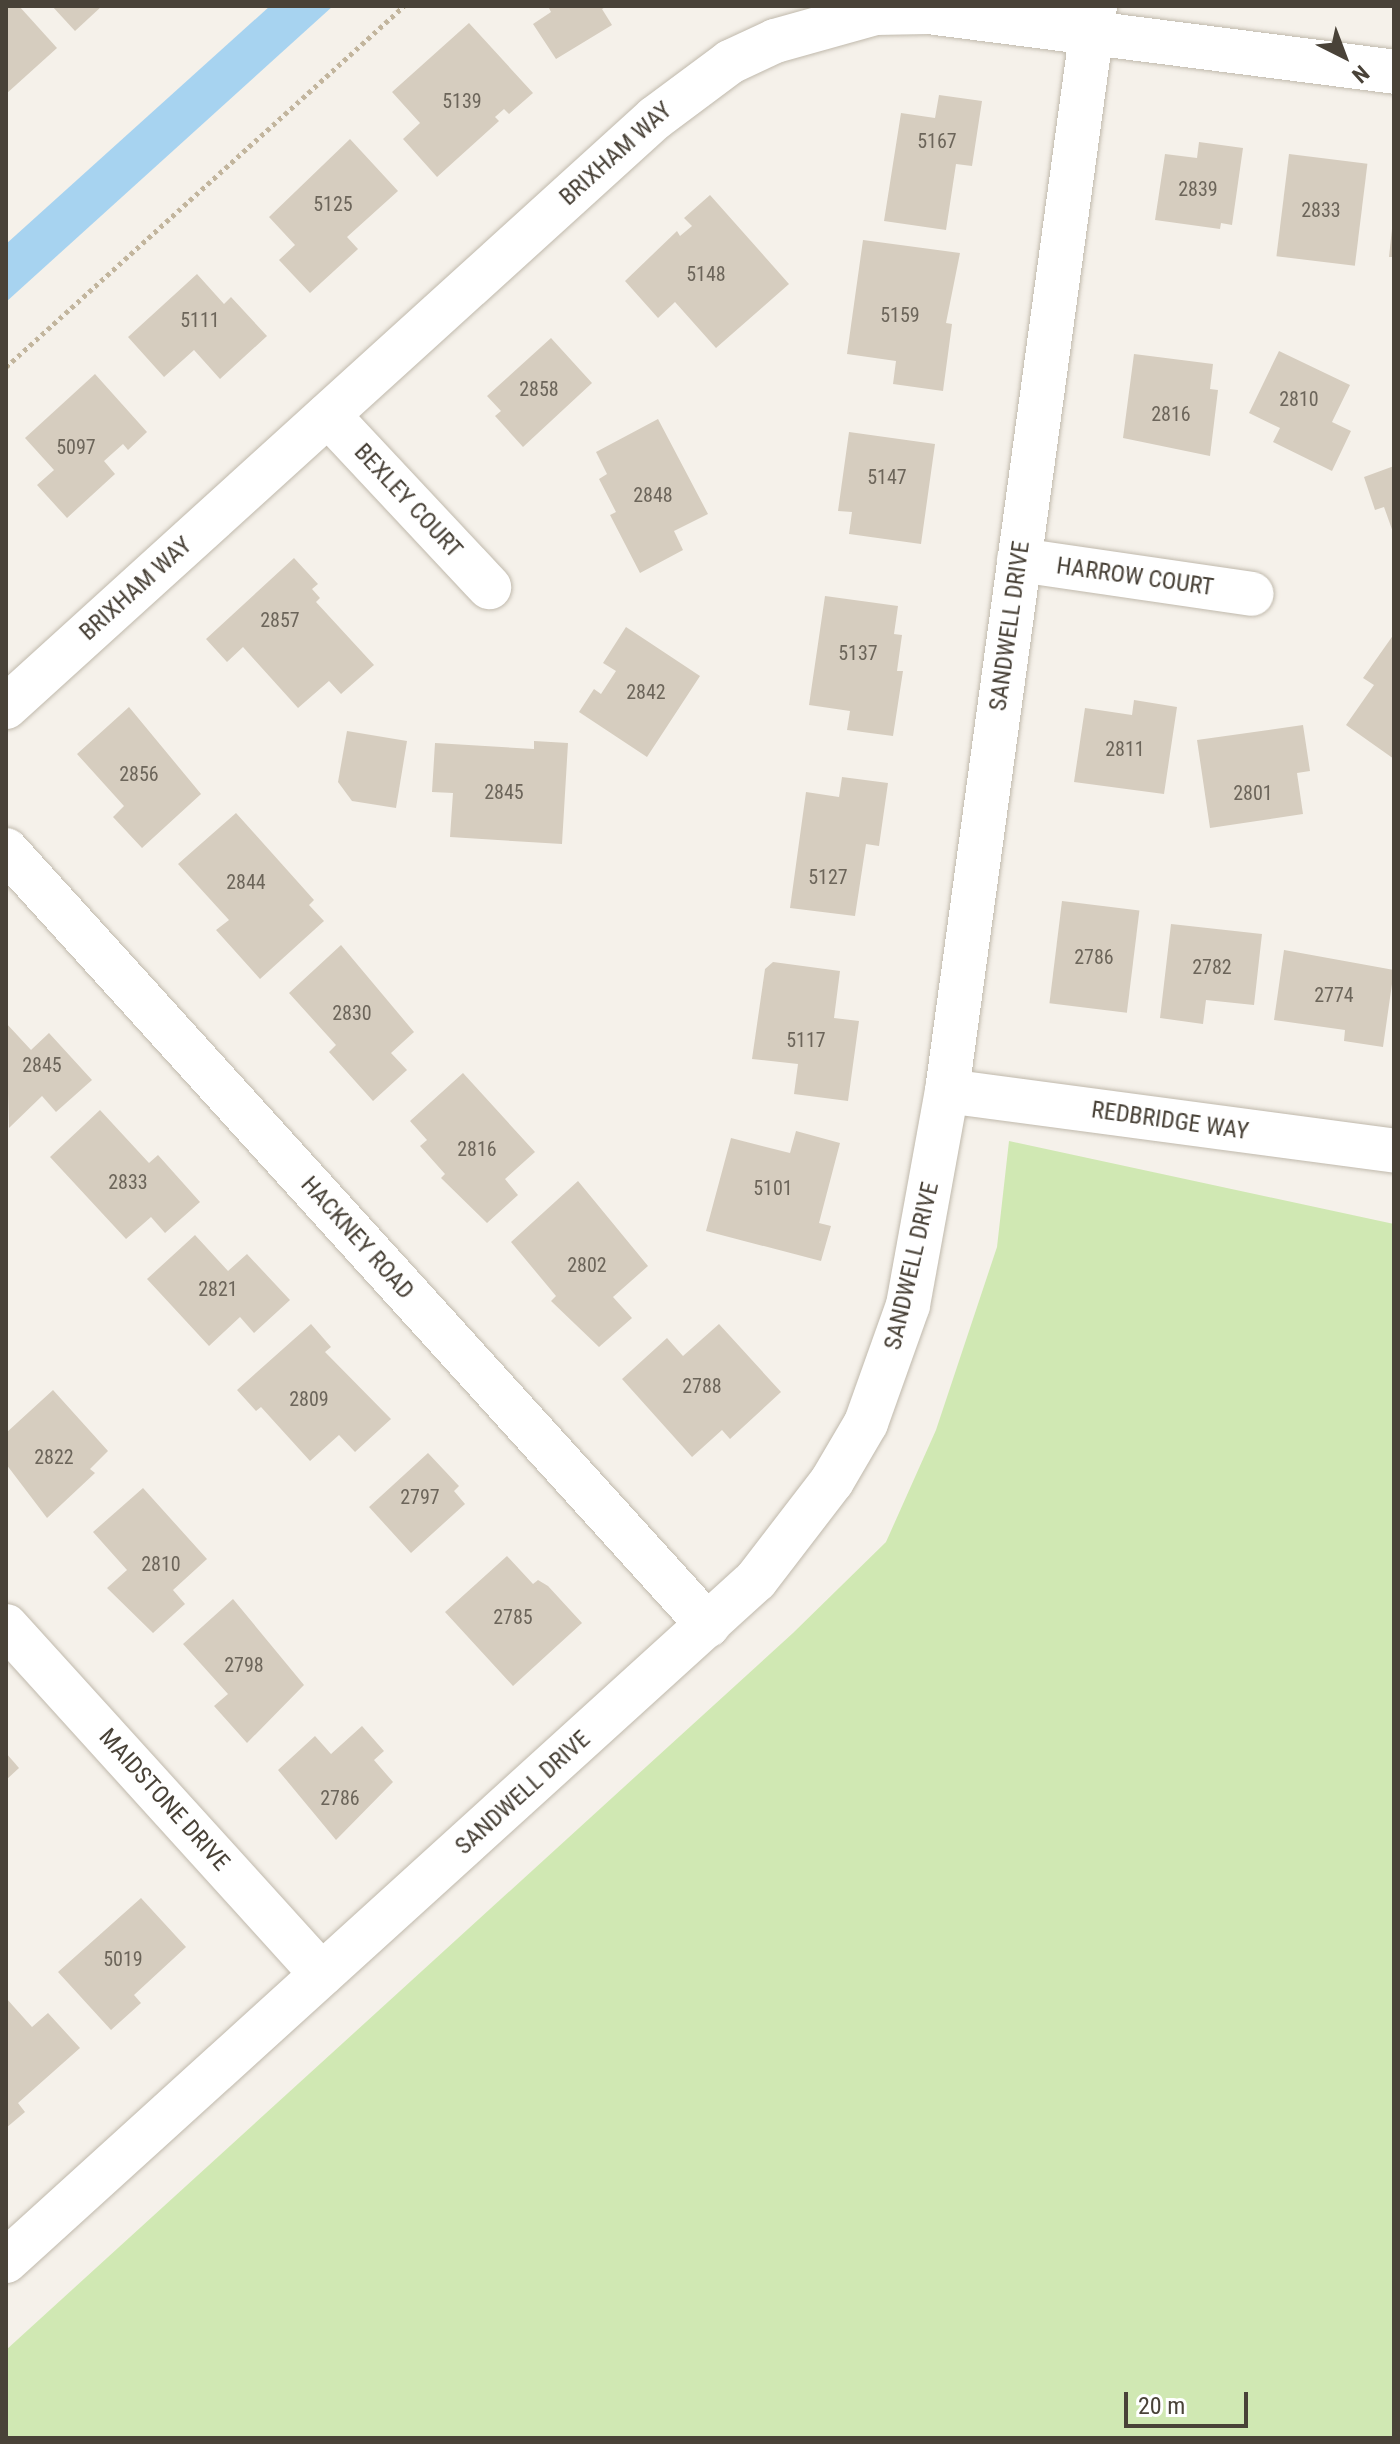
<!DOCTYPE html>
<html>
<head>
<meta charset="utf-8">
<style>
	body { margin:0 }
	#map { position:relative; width:1400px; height:2444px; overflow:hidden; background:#f5f1ea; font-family:"Roboto Condensed",sans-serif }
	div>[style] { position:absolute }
	.green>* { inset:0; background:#d0e8b3 }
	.water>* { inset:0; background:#a7d3f0 }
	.building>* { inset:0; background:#d6cdbf; transform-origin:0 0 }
	.path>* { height:5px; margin-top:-2.5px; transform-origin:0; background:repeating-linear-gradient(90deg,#c2b59d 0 4px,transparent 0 8px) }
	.roads { filter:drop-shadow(0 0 2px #c0b9ac) drop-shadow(0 0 2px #c0b9ac) }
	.minor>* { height:44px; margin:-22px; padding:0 22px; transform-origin:22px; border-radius:22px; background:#fff }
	span { translate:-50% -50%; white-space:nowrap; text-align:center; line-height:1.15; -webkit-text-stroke:6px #fff; paint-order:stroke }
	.number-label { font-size:20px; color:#6c655a }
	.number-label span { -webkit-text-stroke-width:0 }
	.street-label { font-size:24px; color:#494238 }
	.frame { position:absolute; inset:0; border:8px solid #494238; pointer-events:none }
	.north { position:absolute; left:1304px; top:16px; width:80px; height:80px; -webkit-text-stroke:6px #fff; paint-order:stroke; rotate:138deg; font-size:22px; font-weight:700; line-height:32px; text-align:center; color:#494238 }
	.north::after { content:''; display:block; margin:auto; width:28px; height:36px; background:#494238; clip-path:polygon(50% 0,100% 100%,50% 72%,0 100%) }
	.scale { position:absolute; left:1124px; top:2392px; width:124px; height:36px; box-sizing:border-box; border:4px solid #494238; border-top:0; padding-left:10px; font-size:24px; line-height:28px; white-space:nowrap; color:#494238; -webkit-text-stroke:6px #fff; paint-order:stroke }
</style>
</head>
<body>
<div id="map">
	<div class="green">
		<div style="clip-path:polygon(1009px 1141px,1394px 1224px,1394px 2438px,6px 2438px,6px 2350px,793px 1633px,886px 1542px,936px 1430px,997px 1247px)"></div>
	</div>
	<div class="water">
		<div style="clip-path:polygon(270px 6px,333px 6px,6px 302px,6px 244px)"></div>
	</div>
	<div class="building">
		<div style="clip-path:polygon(6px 6px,19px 6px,57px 48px,6px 94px)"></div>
		<div style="clip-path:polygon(52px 6px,102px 6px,75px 31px)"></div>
		<div style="clip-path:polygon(548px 6px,607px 6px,602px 9px,612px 25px,556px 59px,533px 24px,551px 12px)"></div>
		<div style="clip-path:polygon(469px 23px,533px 93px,509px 114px,504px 109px,495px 117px,499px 121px,437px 177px,403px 139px,420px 123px,392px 92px)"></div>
		<div style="clip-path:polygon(939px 95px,982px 101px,972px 166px,956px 164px,946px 230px,884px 221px,901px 113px,935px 118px)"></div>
		<div style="clip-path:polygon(350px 139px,398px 191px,347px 237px,358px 249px,310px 293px,279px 260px,295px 245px,269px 217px)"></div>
		<div style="clip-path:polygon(1199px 142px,1243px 148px,1232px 225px,1221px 223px,1220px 229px,1155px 220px,1165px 154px,1197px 158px)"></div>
		<div style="left:1289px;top:154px;width:79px;height:103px;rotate:7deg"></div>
		<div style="clip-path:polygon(710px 195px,789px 284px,716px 348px,675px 302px,658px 318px,625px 281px,677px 231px,680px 236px,692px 226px,684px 218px)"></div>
		<div style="clip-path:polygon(1392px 229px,1394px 229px,1394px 257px,1389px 257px)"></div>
		<div style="clip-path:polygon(863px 240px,960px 253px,946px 323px,952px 324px,943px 391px,893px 384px,896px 361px,847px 354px)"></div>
		<div style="clip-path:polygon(197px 274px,224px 304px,231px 297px,267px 336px,220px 379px,194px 350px,164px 377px,128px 337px)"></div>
		<div style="clip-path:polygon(551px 338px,592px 383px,523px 447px,495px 416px,501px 411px,487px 396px)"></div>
		<div style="clip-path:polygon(1279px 351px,1350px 385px,1332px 422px,1351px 431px,1332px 471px,1273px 442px,1280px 428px,1249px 413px)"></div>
		<div style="clip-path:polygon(1134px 354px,1213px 364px,1210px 389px,1218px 390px,1210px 456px,1123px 438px)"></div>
		<div style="clip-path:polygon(95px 374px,147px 432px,128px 450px,123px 444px,104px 461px,115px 474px,67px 518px,37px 485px,54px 470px,25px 438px)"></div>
		<div style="clip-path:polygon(658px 419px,708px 514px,674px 531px,683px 550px,640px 573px,610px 515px,616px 512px,599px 479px,607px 474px,596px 452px)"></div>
		<div style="clip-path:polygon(849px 432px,935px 444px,921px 544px,849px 534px,852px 512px,838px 511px)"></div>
		<div style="clip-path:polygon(1394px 466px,1394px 535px,1384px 507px,1375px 510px,1364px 477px)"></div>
		<div style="clip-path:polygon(294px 558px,318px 584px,312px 589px,320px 598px,316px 602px,374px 665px,341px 694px,329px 681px,298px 708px,243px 647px,227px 662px,206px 639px)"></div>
		<div style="clip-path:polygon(825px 596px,898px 606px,894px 634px,902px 635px,897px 671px,903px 671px,893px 736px,847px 730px,850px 711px,809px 705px)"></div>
		<div style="clip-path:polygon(626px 627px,700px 676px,647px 757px,579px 712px,594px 689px,601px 694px,616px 671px,603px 663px)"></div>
		<div style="clip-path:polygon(1394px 634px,1394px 759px,1346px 725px,1374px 685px,1363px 678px)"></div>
		<div style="clip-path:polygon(1134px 700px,1177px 707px,1164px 794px,1074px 782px,1085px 708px,1132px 715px)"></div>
		<div style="clip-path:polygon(129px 707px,201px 794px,142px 848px,113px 817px,124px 806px,77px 754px)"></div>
		<div style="clip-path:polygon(1303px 725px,1310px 771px,1297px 773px,1303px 814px,1210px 828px,1197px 740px)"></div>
		<div style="clip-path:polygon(347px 731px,407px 741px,396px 808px,352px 801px,338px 782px)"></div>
		<div style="clip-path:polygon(534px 741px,568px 743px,562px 844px,450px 837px,453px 793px,432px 792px,435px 743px,534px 749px)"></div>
		<div style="clip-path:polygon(842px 777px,888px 783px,879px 846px,866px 844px,855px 916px,790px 908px,806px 792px,839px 797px)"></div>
		<div style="clip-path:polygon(236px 813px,314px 900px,309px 905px,324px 921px,260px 979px,216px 930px,229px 920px,178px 864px)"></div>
		<div style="left:1062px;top:901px;width:78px;height:103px;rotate:7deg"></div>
		<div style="clip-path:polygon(1171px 924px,1262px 934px,1254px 1005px,1206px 1000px,1203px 1024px,1160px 1018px)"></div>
		<div style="clip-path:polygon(341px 945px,414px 1032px,391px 1053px,407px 1070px,373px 1101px,329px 1052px,336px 1045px,289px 993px)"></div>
		<div style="clip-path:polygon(1284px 950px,1394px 970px,1383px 1047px,1344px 1041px,1345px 1030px,1274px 1020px)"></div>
		<div style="clip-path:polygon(773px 962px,840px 971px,834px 1018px,859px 1021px,848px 1101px,794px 1094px,798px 1064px,752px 1059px,765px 969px)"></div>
		<div style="clip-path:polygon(6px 1023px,31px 1050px,49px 1033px,92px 1080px,56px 1112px,42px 1096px,9px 1128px)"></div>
		<div style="clip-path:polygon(463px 1073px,535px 1152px,505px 1179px,518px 1195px,487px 1223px,441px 1178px,445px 1174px,420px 1146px,427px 1140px,410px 1121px)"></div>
		<div style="clip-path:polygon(100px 1110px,149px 1163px,158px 1155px,200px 1202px,165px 1233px,151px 1217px,126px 1239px,50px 1157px)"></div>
		<div style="clip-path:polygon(796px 1131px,840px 1143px,819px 1223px,831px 1226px,821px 1261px,706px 1231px,731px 1138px,790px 1153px)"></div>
		<div style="clip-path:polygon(578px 1181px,648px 1266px,613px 1297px,632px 1318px,599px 1347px,551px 1301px,556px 1296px,511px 1242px)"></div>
		<div style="clip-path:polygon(195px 1235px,228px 1271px,247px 1254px,290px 1300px,254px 1333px,240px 1317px,209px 1346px,147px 1279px)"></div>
		<div style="clip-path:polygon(311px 1324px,331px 1347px,325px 1352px,391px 1419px,355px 1452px,339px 1435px,310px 1461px,261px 1407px,256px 1411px,237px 1390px)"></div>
		<div style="clip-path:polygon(719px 1324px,781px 1392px,730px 1439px,722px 1430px,692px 1457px,622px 1379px,667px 1338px,683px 1356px)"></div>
		<div style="clip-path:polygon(53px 1390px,108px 1451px,90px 1469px,95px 1473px,47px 1518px,6px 1464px,6px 1433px)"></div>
		<div style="clip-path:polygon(428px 1453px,459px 1486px,454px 1491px,465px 1504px,411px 1553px,369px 1507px)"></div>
		<div style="clip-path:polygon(143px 1488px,207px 1559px,173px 1590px,185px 1604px,153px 1633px,107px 1588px,127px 1570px,93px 1532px)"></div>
		<div style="clip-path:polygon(507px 1556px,533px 1584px,538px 1580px,548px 1586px,582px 1623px,513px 1686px,445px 1612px)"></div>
		<div style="clip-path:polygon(233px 1599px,304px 1685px,247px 1743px,214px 1706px,228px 1694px,183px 1644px)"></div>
		<div style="clip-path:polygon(362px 1726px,384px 1751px,374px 1760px,393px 1782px,336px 1840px,278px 1770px,315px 1736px,331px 1754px)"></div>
		<div style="clip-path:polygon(6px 1753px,19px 1768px,6px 1780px)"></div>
		<div style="clip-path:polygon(141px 1898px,186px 1947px,134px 1995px,141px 2003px,111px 2030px,58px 1972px)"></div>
		<div style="clip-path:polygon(6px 1998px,32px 2027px,48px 2013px,80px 2048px,18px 2103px,25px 2112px,6px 2128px)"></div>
	</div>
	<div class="path">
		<div style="left:6px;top:367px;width:537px;rotate:-42.21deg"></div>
	</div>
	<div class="roads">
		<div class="minor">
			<div style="left:328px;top:415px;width:236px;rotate:46.9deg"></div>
			<div style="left:1019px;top:560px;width:235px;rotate:8.3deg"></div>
			<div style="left:6px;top:707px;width:876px;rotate:-42.23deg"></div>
			<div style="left:655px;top:118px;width:94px;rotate:-36.7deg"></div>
			<div style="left:730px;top:62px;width:50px;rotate:-25deg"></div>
			<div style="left:775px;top:41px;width:104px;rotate:-15.6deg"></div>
			<div style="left:875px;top:13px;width:53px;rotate:-1.1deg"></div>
			<div style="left:928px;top:12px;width:470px;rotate:7.3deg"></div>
			<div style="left:6px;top:850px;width:1046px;rotate:47.83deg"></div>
			<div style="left:947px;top:1091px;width:451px;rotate:7.6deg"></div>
			<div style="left:6px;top:1626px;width:470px;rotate:47.8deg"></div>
			<div style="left:6px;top:2261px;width:1013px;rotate:-42.24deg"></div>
			<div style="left:756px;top:1580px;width:125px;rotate:-52.5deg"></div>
			<div style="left:832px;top:1481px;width:67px;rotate:-59.6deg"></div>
			<div style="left:866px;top:1423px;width:125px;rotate:-70.4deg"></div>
			<div style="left:908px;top:1305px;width:218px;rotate:-79.7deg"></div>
			<div style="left:947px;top:1091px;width:1095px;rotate:-82.23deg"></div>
		</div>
	</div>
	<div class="number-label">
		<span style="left:462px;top:101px">5139</span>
		<span style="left:937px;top:141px">5167</span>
		<span style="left:1198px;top:189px">2839</span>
		<span style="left:333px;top:204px">5125</span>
		<span style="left:1321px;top:210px">2833</span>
		<span style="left:706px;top:274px">5148</span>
		<span style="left:900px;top:315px">5159</span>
		<span style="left:200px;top:320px">5111</span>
		<span style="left:539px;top:389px">2858</span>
		<span style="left:1299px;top:399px">2810</span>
		<span style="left:1171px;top:414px">2816</span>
		<span style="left:76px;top:447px">5097</span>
		<span style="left:887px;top:477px">5147</span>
		<span style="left:653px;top:495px">2848</span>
		<span style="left:280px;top:620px">2857</span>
		<span style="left:858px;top:653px">5137</span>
		<span style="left:646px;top:692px">2842</span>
		<span style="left:1125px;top:749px">2811</span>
		<span style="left:139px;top:774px">2856</span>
		<span style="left:504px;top:792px">2845</span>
		<span style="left:1253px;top:793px">2801</span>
		<span style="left:828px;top:877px">5127</span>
		<span style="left:246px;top:882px">2844</span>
		<span style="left:1094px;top:957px">2786</span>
		<span style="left:1212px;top:967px">2782</span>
		<span style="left:1334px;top:995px">2774</span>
		<span style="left:352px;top:1013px">2830</span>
		<span style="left:806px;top:1040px">5117</span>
		<span style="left:42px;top:1065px">2845</span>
		<span style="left:477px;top:1149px">2816</span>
		<span style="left:128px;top:1182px">2833</span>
		<span style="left:773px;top:1188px">5101</span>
		<span style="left:587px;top:1265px">2802</span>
		<span style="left:218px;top:1289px">2821</span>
		<span style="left:702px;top:1386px">2788</span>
		<span style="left:309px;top:1399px">2809</span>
		<span style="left:54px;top:1457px">2822</span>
		<span style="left:420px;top:1497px">2797</span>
		<span style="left:161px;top:1564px">2810</span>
		<span style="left:513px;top:1617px">2785</span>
		<span style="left:244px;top:1665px">2798</span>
		<span style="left:340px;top:1798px">2786</span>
		<span style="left:123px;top:1959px">5019</span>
	</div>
	<div class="street-label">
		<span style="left:616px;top:154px;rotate:-42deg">BRIXHAM WAY</span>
		<span style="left:408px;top:501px;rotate:47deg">BEXLEY COURT</span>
		<span style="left:1135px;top:577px;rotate:8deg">HARROW COURT</span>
		<span style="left:136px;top:589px;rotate:-42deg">BRIXHAM WAY</span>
		<span style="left:1010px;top:626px;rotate:-82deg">SANDWELL DRIVE</span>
		<span style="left:1170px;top:1121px;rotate:8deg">REDBRIDGE WAY</span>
		<span style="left:357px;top:1238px;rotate:48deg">HACKNEY ROAD</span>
		<span style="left:912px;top:1266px;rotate:-77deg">SANDWELL DRIVE</span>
		<span style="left:523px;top:1793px;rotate:-42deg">SANDWELL DRIVE</span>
		<span style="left:164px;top:1800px;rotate:48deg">MAIDSTONE DRIVE</span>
	</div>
	<div class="frame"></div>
	<div class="north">N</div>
	<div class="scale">20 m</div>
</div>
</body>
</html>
